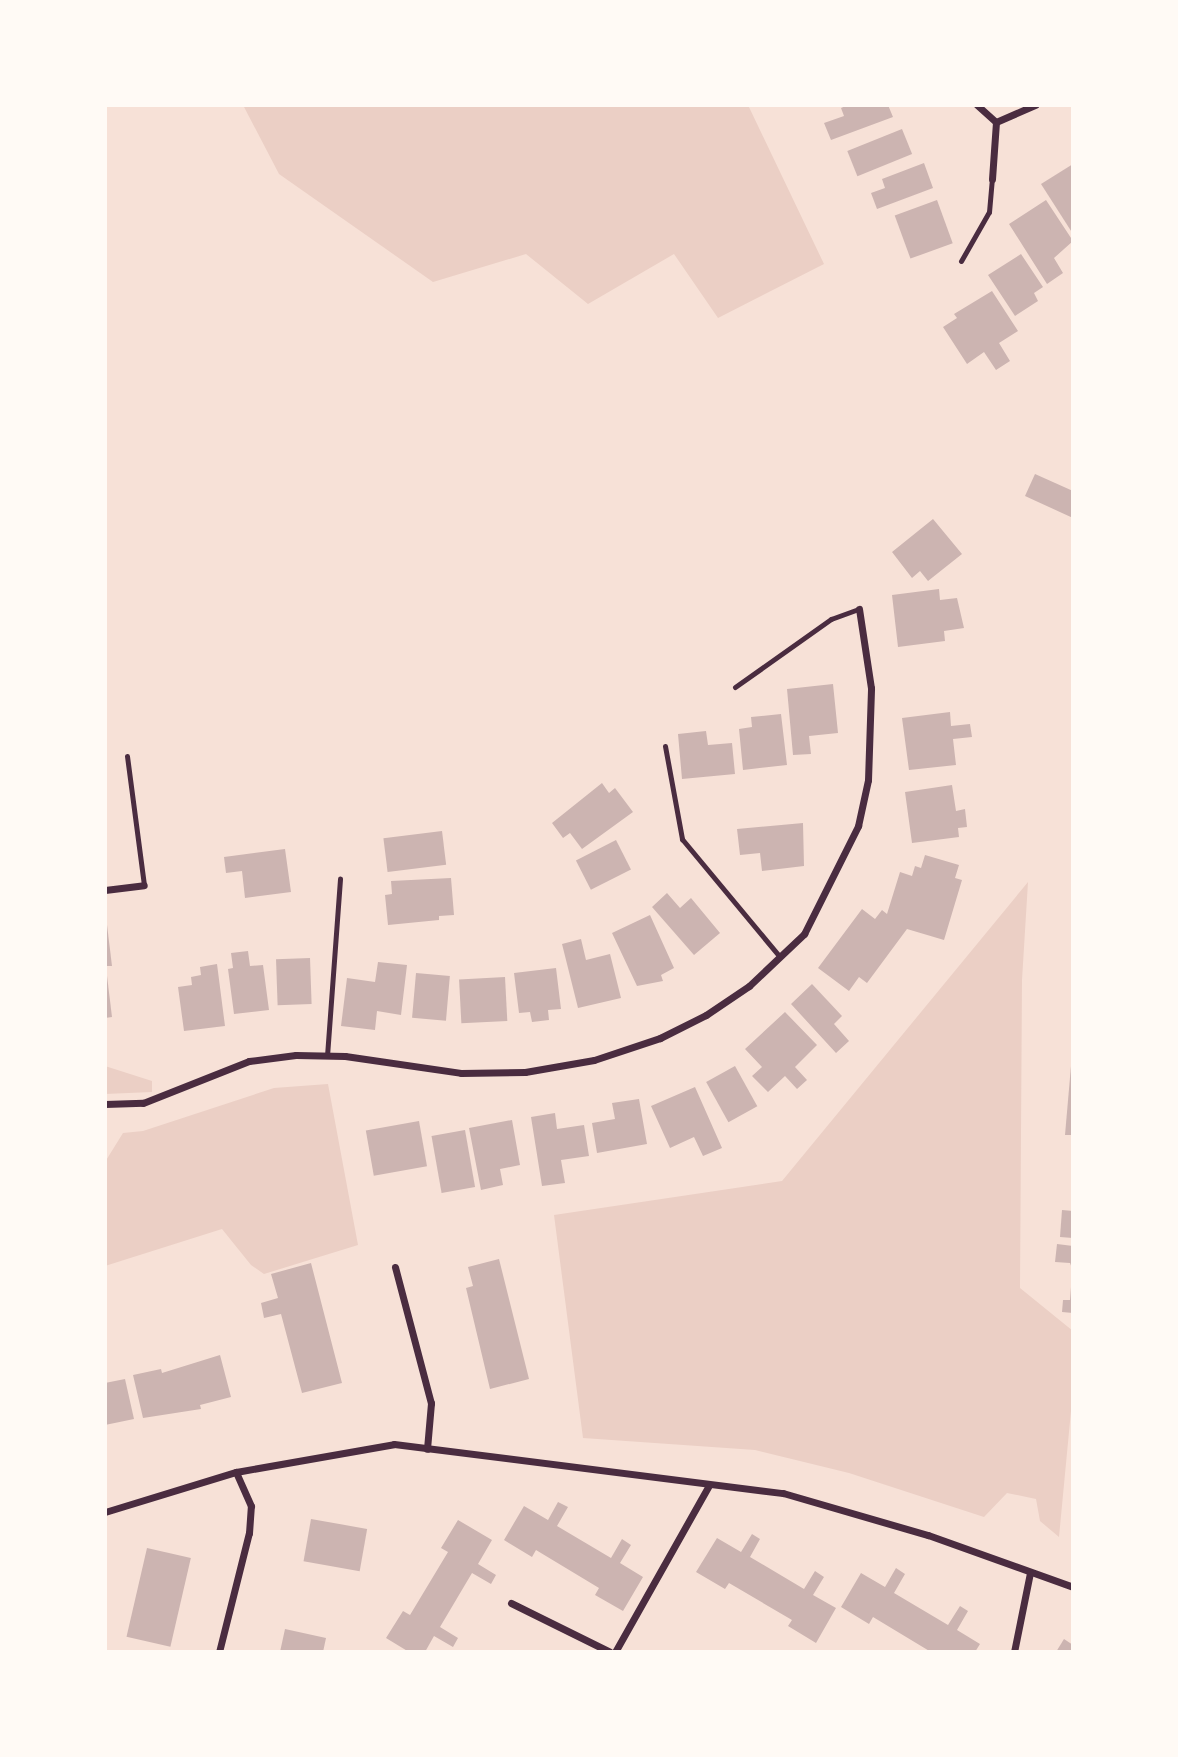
<!DOCTYPE html>
<html>
<head>
<meta charset="utf-8">
<style>
	body { margin:0 }
	#map { position:relative; width:1178px; height:1757px; overflow:hidden; background:#f7e1d7; font-family:"DejaVu Sans",sans-serif }
	div>[style] { position:absolute }
	.green>* { inset:0; background:#ebcfc5 }
	.building>* { inset:0; background:#ccb4b1; transform-origin:0 0 }
	.service>* { height:5px; margin:-2.5px; padding:0 2.5px; transform-origin:2.5px; border-radius:2.5px; background:#4a2c40 }
	.minor>* { height:7px; margin:-3.5px; padding:0 3.5px; transform-origin:3.5px; border-radius:3.5px; background:#4a2c40 }
	span { translate:-50% -50%; white-space:nowrap; text-align:center; line-height:1.15; -webkit-text-stroke:7px #fffaf5; paint-order:stroke }
	.frame { position:absolute; inset:0; border:107px solid #fffaf5; pointer-events:none }
</style>
</head>
<body>
<div id="map">
	<div class="green">
		<div style="clip-path:polygon(243px 105px,748px 105px,824px 264px,718px 318px,674px 254px,588px 304px,526px 254px,433px 282px,279px 174px)"></div>
		<div style="clip-path:polygon(1028px 882px,1022px 980px,1020px 1288px,1073px 1331px,1073px 1390px,1059px 1537px,1040px 1521px,1036px 1499px,1007px 1493px,984px 1517px,849px 1473px,755px 1450px,583px 1438px,554px 1215px,782px 1181px)"></div>
		<div style="clip-path:polygon(105px 1066px,152px 1081px,152px 1092px,105px 1094px)"></div>
		<div style="clip-path:polygon(328px 1084px,358px 1245px,264px 1274px,251px 1265px,222px 1229px,105px 1266px,105px 1162px,123px 1133px,143px 1131px,274px 1088px)"></div>
	</div>
	<div class="building">
		<div style="clip-path:polygon(848px 105px,888px 105px,893px 117px,831px 140px,824px 123px,844px 116px,841px 108px)"></div>
		<div style="left:902px;top:129px;width:27px;height:59px;rotate:68deg"></div>
		<div style="clip-path:polygon(924px 163px,933px 188px,877px 209px,871px 193px,885px 188px,882px 179px)"></div>
		<div style="clip-path:polygon(1073px 164px,1073px 234px,1041px 184px)"></div>
		<div style="left:937px;top:200px;width:46px;height:45px;rotate:70deg"></div>
		<div style="clip-path:polygon(1046px 200px,1073px 241px,1054px 258px,1063px 273px,1047px 284px,1009px 224px)"></div>
		<div style="clip-path:polygon(1021px 254px,1043px 287px,1034px 293px,1038px 301px,1015px 316px,988px 275px)"></div>
		<div style="clip-path:polygon(992px 291px,1018px 331px,999px 343px,1010px 361px,996px 370px,984px 352px,967px 364px,943px 327px,957px 318px,954px 314px)"></div>
		<div style="clip-path:polygon(1035px 474px,1073px 491px,1073px 518px,1025px 496px)"></div>
		<div style="clip-path:polygon(933px 519px,962px 554px,928px 581px,920px 571px,912px 578px,892px 552px)"></div>
		<div style="clip-path:polygon(939px 589px,940px 600px,957px 598px,964px 628px,944px 631px,945px 641px,898px 647px,892px 595px)"></div>
		<div style="clip-path:polygon(833px 684px,838px 733px,809px 736px,811px 754px,793px 755px,787px 689px)"></div>
		<div style="clip-path:polygon(950px 712px,951px 726px,970px 724px,972px 737px,953px 739px,956px 765px,909px 770px,902px 718px)"></div>
		<div style="clip-path:polygon(781px 714px,787px 765px,743px 770px,739px 729px,752px 727px,751px 717px)"></div>
		<div style="clip-path:polygon(706px 731px,708px 745px,732px 743px,735px 774px,682px 779px,678px 734px)"></div>
		<div style="clip-path:polygon(602px 783px,609px 793px,615px 788px,633px 812px,582px 849px,570px 833px,563px 838px,552px 823px)"></div>
		<div style="clip-path:polygon(952px 785px,956px 811px,965px 809px,967px 827px,958px 828px,959px 837px,912px 843px,905px 792px)"></div>
		<div style="clip-path:polygon(803px 823px,804px 866px,762px 871px,760px 853px,740px 855px,737px 829px)"></div>
		<div style="left:442px;top:831px;width:34px;height:59px;rotate:83deg"></div>
		<div style="left:616px;top:840px;width:33px;height:45px;rotate:63deg"></div>
		<div style="clip-path:polygon(285px 849px,291px 892px,245px 898px,242px 871px,226px 873px,224px 857px)"></div>
		<div style="clip-path:polygon(925px 855px,959px 865px,955px 878px,962px 880px,944px 940px,907px 929px,867px 983px,859px 977px,849px 991px,818px 968px,862px 909px,875px 919px,882px 910px,887px 914px,900px 872px,912px 876px,915px 866px,921px 868px)"></div>
		<div style="clip-path:polygon(451px 878px,454px 915px,439px 916px,439px 920px,388px 925px,385px 895px,392px 894px,391px 881px)"></div>
		<div style="clip-path:polygon(667px 893px,680px 908px,691px 898px,720px 933px,694px 955px,652px 907px)"></div>
		<div style="clip-path:polygon(650px 915px,674px 968px,661px 975px,663px 981px,637px 986px,612px 933px)"></div>
		<div style="clip-path:polygon(107px 925px,112px 966px,105px 966px,105px 926px)"></div>
		<div style="clip-path:polygon(581px 939px,586px 960px,610px 954px,621px 998px,578px 1008px,562px 944px)"></div>
		<div style="clip-path:polygon(248px 951px,250px 966px,263px 965px,269px 1010px,234px 1014px,228px 969px,233px 968px,231px 953px)"></div>
		<div style="left:310px;top:958px;width:46px;height:34px;rotate:88deg"></div>
		<div style="clip-path:polygon(378px 962px,407px 965px,401px 1015px,377px 1011px,375px 1030px,341px 1026px,347px 978px,375px 982px)"></div>
		<div style="clip-path:polygon(217px 964px,225px 1026px,184px 1031px,178px 987px,192px 985px,191px 977px,201px 975px,200px 967px)"></div>
		<div style="clip-path:polygon(556px 968px,561px 1009px,548px 1010px,549px 1020px,532px 1022px,530px 1012px,519px 1013px,514px 973px)"></div>
		<div style="left:416px;top:973px;width:34px;height:45px;rotate:5deg"></div>
		<div style="clip-path:polygon(107px 976px,112px 1017px,105px 1018px,105px 977px)"></div>
		<div style="left:505px;top:977px;width:44px;height:46px;rotate:87deg"></div>
		<div style="clip-path:polygon(812px 984px,842px 1016px,834px 1024px,849px 1041px,836px 1053px,791px 1004px)"></div>
		<div style="clip-path:polygon(785px 1012px,817px 1045px,795px 1067px,807px 1080px,797px 1089px,785px 1076px,768px 1092px,752px 1076px,762px 1067px,745px 1049px)"></div>
		<div style="left:735px;top:1066px;width:46px;height:33px;rotate:61deg"></div>
		<div style="clip-path:polygon(1071px 1066px,1073px 1066px,1073px 1135px,1065px 1135px)"></div>
		<div style="clip-path:polygon(695px 1087px,722px 1148px,703px 1156px,694px 1137px,670px 1148px,651px 1106px)"></div>
		<div style="clip-path:polygon(639px 1099px,647px 1144px,597px 1153px,592px 1123px,615px 1119px,612px 1103px)"></div>
		<div style="clip-path:polygon(555px 1113px,557px 1129px,584px 1125px,589px 1156px,561px 1160px,565px 1183px,542px 1186px,531px 1117px)"></div>
		<div style="clip-path:polygon(512px 1120px,520px 1165px,500px 1169px,503px 1185px,481px 1190px,469px 1128px)"></div>
		<div style="left:419px;top:1121px;width:46px;height:54px;rotate:80deg"></div>
		<div style="left:465px;top:1130px;width:58px;height:34px;rotate:80deg"></div>
		<div style="clip-path:polygon(1062px 1210px,1073px 1211px,1073px 1238px,1060px 1237px)"></div>
		<div style="clip-path:polygon(1057px 1244px,1073px 1246px,1073px 1271px,1070px 1263px,1055px 1262px)"></div>
		<div style="clip-path:polygon(499px 1259px,529px 1379px,490px 1389px,466px 1288px,473px 1286px,468px 1267px)"></div>
		<div style="clip-path:polygon(311px 1263px,342px 1383px,302px 1393px,281px 1314px,264px 1318px,261px 1303px,278px 1298px,271px 1274px)"></div>
		<div style="clip-path:polygon(1071px 1287px,1073px 1313px,1062px 1312px,1063px 1300px,1070px 1300px)"></div>
		<div style="clip-path:polygon(220px 1355px,231px 1397px,200px 1405px,201px 1409px,143px 1418px,133px 1375px,161px 1369px,162px 1373px)"></div>
		<div style="clip-path:polygon(125px 1379px,134px 1419px,105px 1425px,105px 1383px)"></div>
		<div style="clip-path:polygon(558px 1502px,568px 1507px,557px 1526px,611px 1558px,622px 1539px,631px 1545px,620px 1563px,643px 1577px,623px 1611px,595px 1595px,599px 1588px,536px 1550px,532px 1557px,504px 1540px,524px 1506px,548px 1520px)"></div>
		<div style="left:311px;top:1519px;width:57px;height:43px;rotate:10deg"></div>
		<div style="clip-path:polygon(458px 1520px,492px 1540px,478px 1564px,496px 1575px,491px 1584px,472px 1573px,440px 1627px,458px 1638px,453px 1647px,434px 1636px,425px 1652px,409px 1652px,386px 1638px,403px 1611px,410px 1615px,448px 1552px,441px 1548px)"></div>
		<div style="clip-path:polygon(752px 1534px,760px 1539px,750px 1557px,804px 1589px,815px 1571px,824px 1577px,813px 1595px,836px 1608px,816px 1643px,788px 1626px,792px 1620px,729px 1583px,725px 1589px,696px 1572px,717px 1538px,741px 1552px)"></div>
		<div style="left:147px;top:1548px;width:45px;height:91px;rotate:13deg"></div>
		<div style="clip-path:polygon(896px 1568px,905px 1574px,894px 1593px,948px 1625px,960px 1606px,968px 1611px,957px 1630px,980px 1644px,975px 1652px,931px 1652px,873px 1617px,869px 1624px,841px 1607px,861px 1573px,885px 1587px)"></div>
		<div style="clip-path:polygon(285px 1629px,326px 1638px,323px 1652px,280px 1652px)"></div>
		<div style="clip-path:polygon(1064px 1639px,1073px 1645px,1073px 1652px,1056px 1652px)"></div>
	</div>
	<div class="service">
		<div style="left:961px;top:261px;width:56px;rotate:-60.3deg"></div>
		<div style="left:989px;top:212px;width:33px;rotate:-85deg"></div>
		<div style="left:735px;top:687px;width:118px;rotate:-35.3deg"></div>
		<div style="left:831px;top:619px;width:30px;rotate:-20deg"></div>
		<div style="left:665px;top:746px;width:95px;rotate:79.6deg"></div>
		<div style="left:682px;top:839px;width:153px;rotate:50.3deg"></div>
		<div style="left:127px;top:756px;width:130px;rotate:82.5deg"></div>
		<div style="left:327px;top:1056px;width:178px;rotate:-85.8deg"></div>
	</div>
	<div class="minor">
		<div style="left:977px;top:105px;width:25px;rotate:42deg"></div>
		<div style="left:996px;top:122px;width:43px;rotate:-23.6deg"></div>
		<div style="left:992px;top:179px;width:57px;rotate:-86deg"></div>
		<div style="left:105px;top:890px;width:39px;rotate:-7deg"></div>
		<div style="left:105px;top:1104px;width:38px;rotate:-2deg"></div>
		<div style="left:143px;top:1103px;width:114px;rotate:-21.6deg"></div>
		<div style="left:249px;top:1061px;width:47px;rotate:-7.3deg"></div>
		<div style="left:296px;top:1055px;width:49px;rotate:1.2deg"></div>
		<div style="left:345px;top:1056px;width:117px;rotate:8.3deg"></div>
		<div style="left:461px;top:1073px;width:64px;rotate:-0.9deg"></div>
		<div style="left:525px;top:1072px;width:70px;rotate:-9.9deg"></div>
		<div style="left:594px;top:1060px;width:70px;rotate:-18.4deg"></div>
		<div style="left:660px;top:1038px;width:51px;rotate:-26.6deg"></div>
		<div style="left:706px;top:1015px;width:52px;rotate:-34deg"></div>
		<div style="left:749px;top:986px;width:76px;rotate:-43.4deg"></div>
		<div style="left:804px;top:934px;width:121px;rotate:-63.4deg"></div>
		<div style="left:858px;top:826px;width:47px;rotate:-77.7deg"></div>
		<div style="left:868px;top:780px;width:92px;rotate:-88.1deg"></div>
		<div style="left:871px;top:688px;width:80px;rotate:-98.6deg"></div>
		<div style="left:395px;top:1267px;width:141px;rotate:75.2deg"></div>
		<div style="left:431px;top:1403px;width:46px;rotate:95deg"></div>
		<div style="left:105px;top:1512px;width:137px;rotate:-17deg"></div>
		<div style="left:236px;top:1472px;width:160px;rotate:-10deg"></div>
		<div style="left:394px;top:1444px;width:392px;rotate:7.2deg"></div>
		<div style="left:783px;top:1493px;width:151px;rotate:16.2deg"></div>
		<div style="left:928px;top:1535px;width:154px;rotate:19.7deg"></div>
		<div style="left:511px;top:1603px;width:110px;rotate:26.3deg"></div>
		<div style="left:219px;top:1652px;width:123px;rotate:-75.9deg"></div>
		<div style="left:249px;top:1533px;width:27px;rotate:-86deg"></div>
		<div style="left:251px;top:1506px;width:37px;rotate:-114deg"></div>
		<div style="left:615px;top:1652px;width:192px;rotate:-60.6deg"></div>
		<div style="left:1014px;top:1652px;width:81px;rotate:-78.6deg"></div>
	</div>
	<div class="frame"></div>
</div>
</body>
</html>
